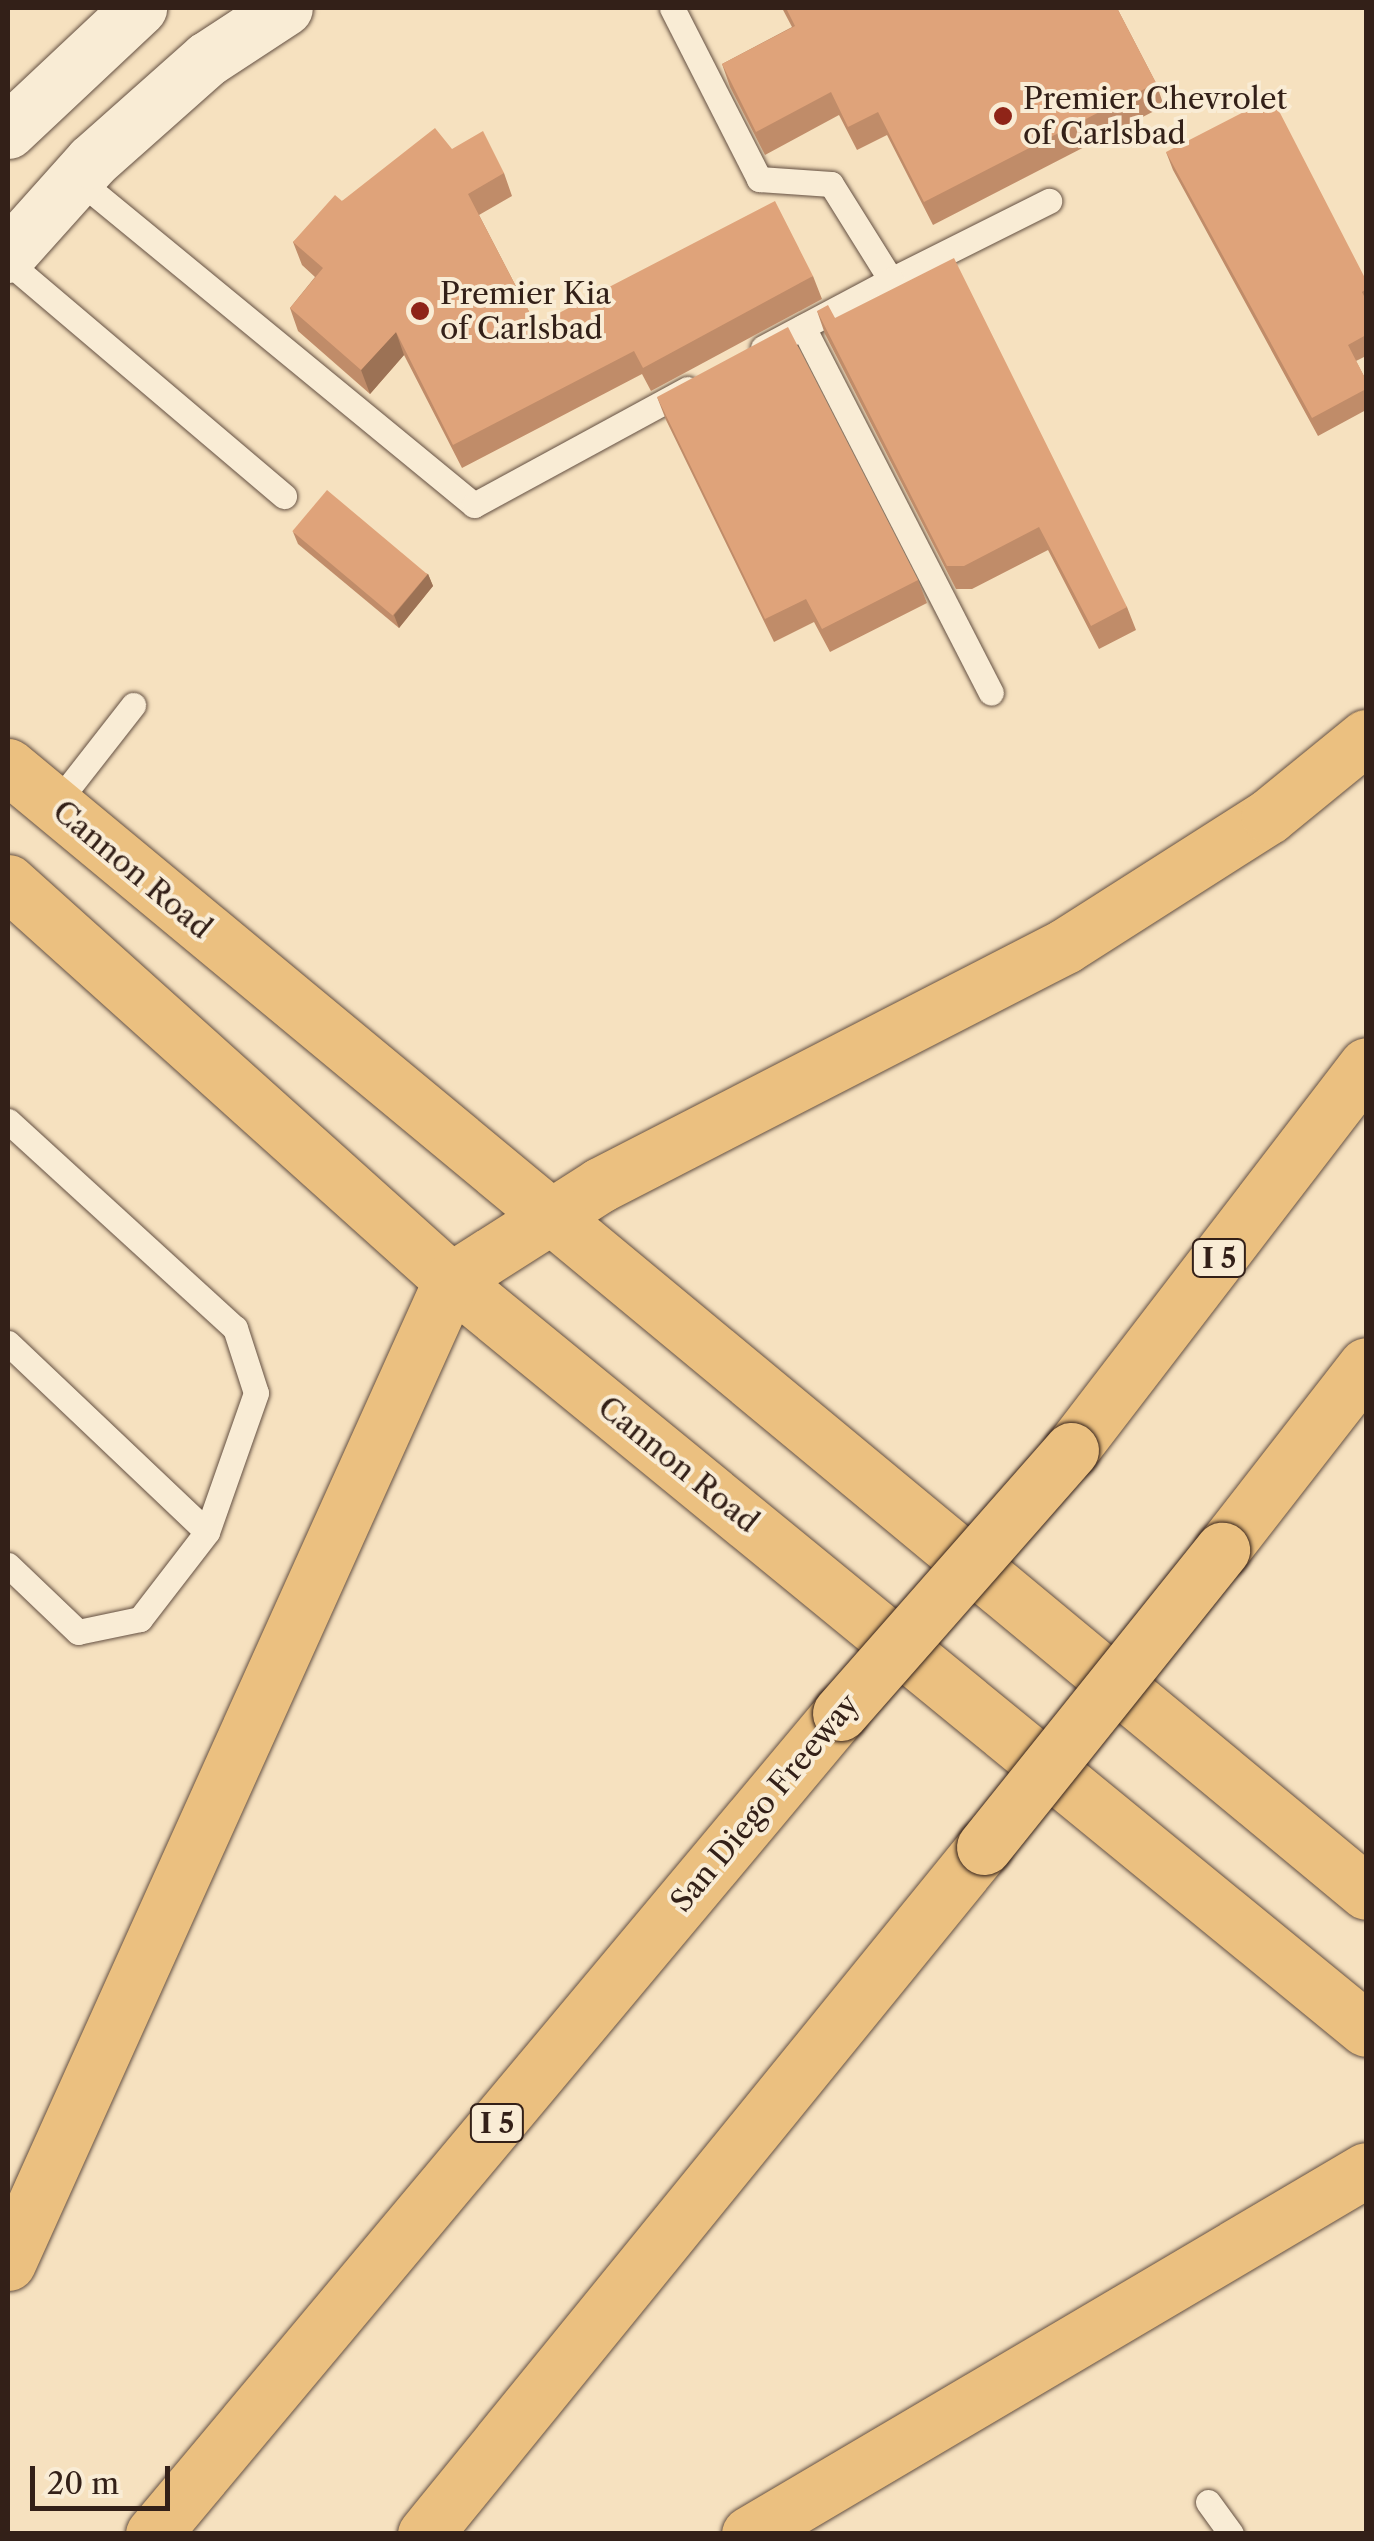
<!DOCTYPE html>
<html>
<head>
<meta charset="utf-8">
<style>
	body { margin:0 }
	#map { position:relative; width:1374px; height:2541px; overflow:hidden; background:#f6e1bf; font-family:"Libre Caslon Text",serif }
	div>[style] { position:absolute }
	.roads { filter:drop-shadow(0 0 2px #645042) drop-shadow(0 0 2px #645042) }
	.lane>* { height:25px; margin:-12.5px; padding:0 12.5px; transform-origin:12.5px; border-radius:12.5px; background:#f9ecd5 }
	.secondary>* { height:55px; margin:-27.5px; padding:0 27.5px; transform-origin:27.5px; border-radius:27.5px; background:#f9ecd5 }
	.primary>* { height:55px; margin:-27.5px; padding:0 27.5px; transform-origin:27.5px; border-radius:27.5px; background:#ebc080 }
	.highway>* { height:55px; margin:-27.5px; padding:0 27.5px; transform-origin:27.5px; border-radius:27.5px; background:#ebc080 }
	.bridges { filter:drop-shadow(0 0 2px #332018) drop-shadow(0 0 2px #332018) }
	.highway-bridge>* { height:55px; margin:-27.5px; padding:0 27.5px; transform-origin:27.5px; border-radius:27.5px; background:#ebc080 }
	.wall>* { inset:0; background:#c08c69 }
	.shaded-wall>* { inset:0; background:#9c7255 }
	.building>* { inset:0; background:#dfa37a; transform-origin:0 0 }
	.dots>* { width:28px; height:28px; translate:-50% -50%; box-sizing:border-box; border:5px solid #f9ecd5; border-radius:50% }
	span { translate:-50% -50%; white-space:nowrap; text-align:center; line-height:1.15; -webkit-text-stroke:8px #f9ecd5; paint-order:stroke }
	.shield-label span { padding:2px 8px; background:#f9ecd5; border:2px solid; border-radius:8px; -webkit-text-stroke-width:0 }
	.shield-label { font-size:28px; color:#332018; font-weight:700 }
	.poi-label { font-size:30px; color:#332018 }
	.left { translate:0 -50%; text-align:left }
	.street-label { font-size:30px; color:#332018 }
	.frame { position:absolute; inset:0; border:10px solid #332018; pointer-events:none }
	.scale { position:absolute; left:30px; top:2466px; width:140px; height:45px; box-sizing:border-box; border:5px solid #332018; border-top:0; padding-left:12px; font-size:30px; line-height:35px; white-space:nowrap; color:#332018; -webkit-text-stroke:8px #f9ecd5; paint-order:stroke }
</style>
</head>
<body>
<div id="map">
	<div class="roads">
		<div class="lane">
			<div style="left:672px;top:8px;width:192px;rotate:63deg"></div>
			<div style="left:759px;top:179px;width:72px;rotate:4deg"></div>
			<div style="left:831px;top:184px;width:113px;rotate:58deg"></div>
			<div style="left:891px;top:280px;width:177px;rotate:-26.6deg"></div>
			<div style="left:76px;top:178px;width:515px;rotate:39.41deg"></div>
			<div style="left:474px;top:505px;width:243px;rotate:-28.5deg"></div>
			<div style="left:8px;top:262px;width:362px;rotate:40.3deg"></div>
			<div style="left:803px;top:327px;width:411px;rotate:62.8deg"></div>
			<div style="left:763px;top:348px;width:145px;rotate:-28deg"></div>
			<div style="left:55px;top:805px;width:127px;rotate:-52deg"></div>
			<div style="left:8px;top:1121px;width:307px;rotate:42.4deg"></div>
			<div style="left:235px;top:1328px;width:68px;rotate:72.1deg"></div>
			<div style="left:256px;top:1393px;width:147px;rotate:109.4deg"></div>
			<div style="left:207px;top:1532px;width:110px;rotate:127.6deg"></div>
			<div style="left:140px;top:1619px;width:63px;rotate:168.2deg"></div>
			<div style="left:78px;top:1632px;width:97px;rotate:-136.3deg"></div>
			<div style="left:8px;top:1343px;width:274px;rotate:43.5deg"></div>
			<div style="left:1208px;top:2502px;width:39px;rotate:54deg"></div>
		</div>
		<div class="secondary">
			<div style="left:8px;top:131px;width:180px;rotate:-43.2deg"></div>
			<div style="left:8px;top:255px;width:126px;rotate:-48.2deg"></div>
			<div style="left:92px;top:161px;width:154px;rotate:-41.6deg"></div>
			<div style="left:207px;top:59px;width:93px;rotate:-33.2deg"></div>
		</div>
		<div class="primary">
			<div style="left:8px;top:766px;width:1764px;rotate:39.66deg"></div>
			<div style="left:8px;top:882px;width:596px;rotate:41.94deg"></div>
			<div style="left:451px;top:1280px;width:1182px;rotate:39.3deg"></div>
		</div>
		<div class="highway">
			<div style="left:1071px;top:1450px;width:485px;rotate:-52.5deg"></div>
			<div style="left:1222px;top:1550px;width:234px;rotate:-52.1deg"></div>
			<div style="left:8px;top:2263px;width:1078px;rotate:-65.74deg"></div>
			<div style="left:451px;top:1280px;width:177px;rotate:-32.5deg"></div>
			<div style="left:600px;top:1185px;width:523px;rotate:-27.2deg"></div>
			<div style="left:1065px;top:946px;width:242px;rotate:-32.5deg"></div>
			<div style="left:1269px;top:816px;width:125px;rotate:-39.2deg"></div>
			<div style="left:153px;top:2534px;width:1071px;rotate:-50.08deg"></div>
			<div style="left:425px;top:2534px;width:886px;rotate:-50.87deg"></div>
			<div style="left:749px;top:2534px;width:716px;rotate:-30.54deg"></div>
		</div>
	</div>
	<div class="bridges">
		<div class="highway-bridge">
			<div style="left:840px;top:1713px;width:350px;rotate:-48.7deg"></div>
			<div style="left:984px;top:1847px;width:381px;rotate:-51.3deg"></div>
		</div>
	</div>
	<div class="wall">
		<div style="clip-path:polygon(782px 8px,1117px 8px,1156px 83px,1164px 106px,933px 225px,887px 135px,857px 150px,839px 115px,765px 155px,730px 87px,722px 64px,792px 27px)"></div>
		<div style="clip-path:polygon(452px 149px,504px 173px,512px 196px,479px 215px,536px 325px,813px 276px,822px 299px,651px 391px,642px 374px,462px 468px,404px 355px,370px 394px,298px 331px,290px 308px,315px 277px,302px 265px,293px 242px,342px 201px)"></div>
		<div style="clip-path:polygon(1166px 152px,1366px 280px,1366px 356px,1356px 361px,1366px 380px,1366px 410px,1318px 436px,1173px 170px)"></div>
		<div style="clip-path:polygon(817px 311px,835px 318px,1127px 607px,1136px 630px,1099px 649px,1048px 550px,972px 589px,956px 589px,825px 334px)"></div>
		<div style="clip-path:polygon(657px 397px,918px 580px,927px 603px,830px 652px,814px 622px,774px 642px,666px 420px)"></div>
		<div style="clip-path:polygon(293px 532px,428px 574px,433px 586px,399px 628px,298px 544px)"></div>
	</div>
	<div class="shaded-wall">
		<div style="clip-path:polygon(396px 332px,404px 355px,370px 394px,361px 370px)"></div>
		<div style="clip-path:polygon(428px 574px,433px 586px,399px 628px,394px 615px)"></div>
	</div>
	<div class="building">
		<div style="clip-path:polygon(786px 8px,1117px 8px,1156px 83px,924px 202px,878px 112px,848px 127px,831px 92px,756px 132px,722px 64px,795px 26px)"></div>
		<div style="clip-path:polygon(1265px 101px,1279px 111px,1366px 280px,1366px 289px,1362px 292px,1366px 300px,1366px 335px,1348px 345px,1366px 380px,1366px 389px,1312px 418px,1166px 152px)"></div>
		<div style="clip-path:polygon(435px 128px,452px 149px,483px 131px,504px 173px,468px 194px,536px 325px,775px 201px,813px 276px,643px 368px,634px 351px,453px 445px,396px 332px,361px 370px,290px 308px,323px 268px,293px 242px,335px 195px,342px 201px)"></div>
		<div style="clip-path:polygon(954px 258px,1127px 607px,1091px 626px,1039px 527px,964px 566px,947px 566px,817px 311px,828px 305px,835px 318px)"></div>
		<div style="clip-path:polygon(788px 327px,918px 580px,822px 629px,806px 599px,765px 619px,657px 397px)"></div>
		<div style="left:327px;top:490px;width:131px;height:54px;rotate:40deg"></div>
	</div>
	<div class="dots">
		<div style="left:1003px;top:116px;background:#8f2418"></div>
		<div style="left:420px;top:311px;background:#8f2418"></div>
	</div>
	<div class="shield-label">
		<span style="left:1219px;top:1258px">I 5</span>
		<span style="left:497px;top:2123px">I 5</span>
	</div>
	<div class="poi-label">
		<span class="left" style="left:1023px;top:116px">Premier Chevrolet<br>of Carlsbad</span>
		<span class="left" style="left:440px;top:311px">Premier Kia<br>of Carlsbad</span>
	</div>
	<div class="street-label">
		<span style="left:132px;top:870px;rotate:40deg">Cannon Road</span>
		<span style="left:678px;top:1465px;rotate:39deg">Cannon Road</span>
		<span style="left:765px;top:1803px;rotate:-50deg">San Diego Freeway</span>
	</div>
	<div class="frame"></div>
	<div class="scale">20 m</div>
</div>
</body>
</html>
